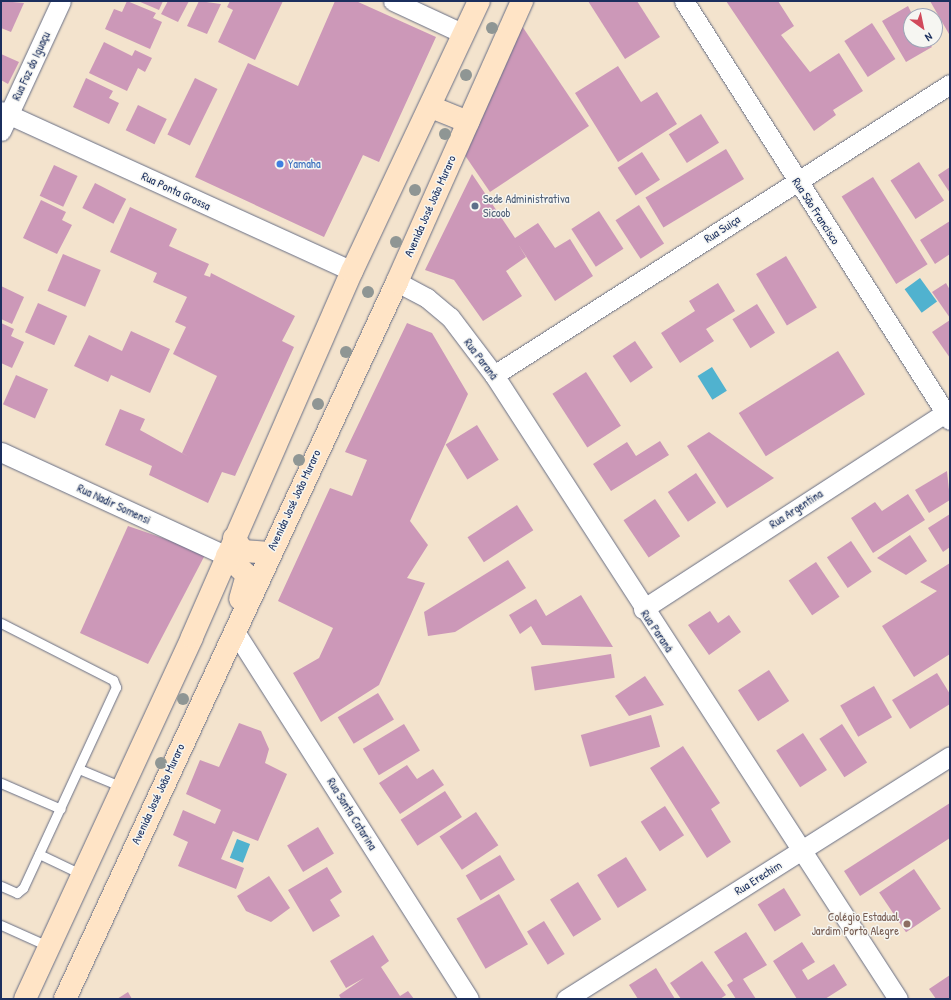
<!DOCTYPE html>
<html>
<head>
<meta charset="utf-8">
<style>
	body { margin:0 }
	#map { position:relative; width:951px; height:1000px; overflow:hidden; background:#f3e3cd; font-family:"Patrick Hand",sans-serif }
	div>[style] { position:absolute }
	.water>* { inset:0; background:#50b2cf; transform-origin:0 0 }
	.building>* { inset:0; background:#cc98b8; transform-origin:0 0 }
	.roads { filter:drop-shadow(0 0 1px #676e85) drop-shadow(0 0 1px #676e85) }
	.service>* { height:9px; margin:-4.5px; padding:0 4.5px; transform-origin:4.5px; border-radius:4.5px; background:#fff }
	.minor>* { height:19px; margin:-9.5px; padding:0 9.5px; transform-origin:9.5px; border-radius:9.5px; background:#fff }
	.secondary>* { height:22px; margin:-11px; padding:0 11px; transform-origin:11px; border-radius:11px; background:#ffe4c6 }
	.trees>* { width:12px; height:12px; margin:-6px; border-radius:50%; background:#8f9694 }
	.dots>* { width:11px; height:11px; translate:-50% -50%; box-sizing:border-box; border:2px solid #f6f6f2; border-radius:50% }
	span { translate:-50% -50%; white-space:nowrap; text-align:center; line-height:1.15; -webkit-text-stroke:3px #f6f6f2; paint-order:stroke }
	.street-label { font-size:12px; color:#1b2f5e }
	.shop-label { font-size:12px; color:#366cbe }
	.left { translate:0 -50%; text-align:left }
	.service-label { font-size:12px; color:#4e5e75 }
	.education-label { font-size:12px; color:#785e54 }
	.right { translate:-100% -50%; text-align:right }
	.frame { position:absolute; inset:0; border:2px solid #1b2f5e; pointer-events:none }
	.north { position:absolute; left:903px; top:8px; width:40px; height:40px; box-sizing:border-box; background:#f6f6f2; border:1px solid #9ea6b7; border-radius:50%; rotate:147deg; font-size:11px; font-weight:700; line-height:16px; text-align:center; color:#1b2f5e }
	.north::after { content:''; display:block; margin:auto; width:14px; height:18px; background:#d1495b; clip-path:polygon(50% 0,100% 100%,50% 72%,0 100%) }
</style>
</head>
<body>
<div id="map">
	<div class="water">
		<div style="left:920px;top:278px;width:29px;height:19px;rotate:54deg"></div>
		<div style="left:712px;top:367px;width:28px;height:17px;rotate:58deg"></div>
		<div style="left:237px;top:839px;width:14px;height:20px;rotate:21deg"></div>
	</div>
	<div class="building">
		<div style="clip-path:polygon(1px 1px,24px 3px,11px 32px,1px 28px)"></div>
		<div style="clip-path:polygon(127px 1px,156px 13px,153px 18px,162px 22px,150px 49px,105px 29px,114px 9px,122px 12px)"></div>
		<div style="clip-path:polygon(138px 1px,163px 1px,159px 10px)"></div>
		<div style="clip-path:polygon(168px 1px,189px 1px,178px 22px,161px 14px)"></div>
		<div style="clip-path:polygon(199px 1px,221px 4px,207px 34px,187px 26px)"></div>
		<div style="clip-path:polygon(230px 1px,283px 1px,255px 60px,218px 42px,233px 10px,227px 7px)"></div>
		<div style="clip-path:polygon(335px 1px,356px 1px,436px 37px,379px 162px,363px 155px,324px 237px,195px 177px,248px 63px,298px 86px)"></div>
		<div style="clip-path:polygon(588px 1px,637px 1px,660px 37px,625px 59px)"></div>
		<div style="clip-path:polygon(726px 1px,778px 1px,794px 26px,781px 35px,810px 72px,839px 53px,863px 91px,833px 110px,836px 115px,814px 131px)"></div>
		<div style="clip-path:polygon(930px 1px,950px 1px,950px 33px,949px 34px)"></div>
		<div style="clip-path:polygon(908px 6px,913px 16px,911px 40px,927px 40px,932px 47px,906px 62px,882px 21px)"></div>
		<div style="left:872px;top:23px;width:43px;height:33px;rotate:57deg"></div>
		<div style="clip-path:polygon(522px 26px,589px 126px,490px 192px,464px 154px)"></div>
		<div style="clip-path:polygon(104px 42px,132px 56px,135px 50px,152px 58px,145px 72px,138px 68px,127px 91px,89px 73px)"></div>
		<div style="clip-path:polygon(1px 54px,19px 62px,8px 84px,1px 80px)"></div>
		<div style="clip-path:polygon(618px 66px,641px 102px,657px 92px,677px 124px,618px 162px,575px 93px)"></div>
		<div style="clip-path:polygon(86px 78px,113px 91px,109px 98px,119px 103px,109px 124px,73px 107px)"></div>
		<div style="left:195px;top:78px;width:25px;height:63px;rotate:26deg"></div>
		<div style="left:138px;top:105px;width:32px;height:28px;rotate:26deg"></div>
		<div style="left:701px;top:114px;width:34px;height:38px;rotate:58deg"></div>
		<div style="left:726px;top:149px;width:35px;height:94px;rotate:59deg"></div>
		<div style="left:642px;top:152px;width:33px;height:29px;rotate:57deg"></div>
		<div style="left:919px;top:162px;width:46px;height:34px;rotate:57deg"></div>
		<div style="left:54px;top:165px;width:26px;height:34px;rotate:25deg"></div>
		<div style="clip-path:polygon(950px 167px,950px 193px,938px 175px)"></div>
		<div style="clip-path:polygon(472px 174px,515px 238px,538px 223px,555px 248px,570px 239px,593px 276px,555px 301px,518px 244px,526px 257px,506px 271px,522px 296px,483px 321px,454px 280px,425px 270px)"></div>
		<div style="left:873px;top:177px;width:103px;height:37px;rotate:58deg"></div>
		<div style="left:95px;top:183px;width:35px;height:28px;rotate:27deg"></div>
		<div style="clip-path:polygon(41px 200px,66px 212px,62px 220px,72px 225px,57px 254px,23px 238px)"></div>
		<div style="left:639px;top:205px;width:46px;height:28px;rotate:57deg"></div>
		<div style="clip-path:polygon(130px 207px,177px 229px,169px 246px,209px 264px,204px 275px,210px 277px,211px 273px,295px 316px,282px 341px,294px 347px,235px 476px,222px 472px,208px 503px,149px 475px,152px 466px,105px 445px,120px 409px,145px 419px,140px 430px,189px 457px,182px 453px,217px 376px,173px 354px,186px 327px,175px 322px,187px 297px,153px 282px,157px 273px,110px 252px)"></div>
		<div style="left:599px;top:211px;width:45px;height:33px;rotate:57deg"></div>
		<div style="clip-path:polygon(950px 221px,950px 254px,935px 264px,920px 240px)"></div>
		<div style="left:63px;top:254px;width:41px;height:40px;rotate:23deg"></div>
		<div style="left:786px;top:256px;width:60px;height:35px;rotate:59deg"></div>
		<div style="clip-path:polygon(718px 283px,735px 311px,706px 329px,714px 341px,680px 363px,661px 333px,695px 311px,689px 301px)"></div>
		<div style="clip-path:polygon(946px 283px,950px 290px,950px 318px,932px 292px)"></div>
		<div style="clip-path:polygon(1px 286px,24px 297px,12px 324px,1px 319px)"></div>
		<div style="left:38px;top:303px;width:32px;height:32px;rotate:24deg"></div>
		<div style="left:757px;top:304px;width:34px;height:29px;rotate:58deg"></div>
		<div style="clip-path:polygon(950px 320px,950px 358px,932px 332px)"></div>
		<div style="clip-path:polygon(1px 323px,14px 329px,11px 336px,24px 342px,12px 368px,1px 363px)"></div>
		<div style="clip-path:polygon(407px 323px,432px 333px,468px 394px,410px 521px,428px 545px,407px 578px,425px 583px,379px 685px,321px 722px,293px 673px,319px 658px,333px 628px,278px 601px,330px 488px,352px 496px,367px 460px,345px 452px)"></div>
		<div style="clip-path:polygon(131px 331px,170px 349px,150px 393px,111px 375px,108px 382px,74px 366px,89px 335px,122px 351px)"></div>
		<div style="left:635px;top:341px;width:32px;height:27px;rotate:56deg"></div>
		<div style="left:838px;top:351px;width:51px;height:117px;rotate:58deg"></div>
		<div style="left:586px;top:372px;width:64px;height:40px;rotate:57deg"></div>
		<div style="left:16px;top:375px;width:35px;height:32px;rotate:24deg"></div>
		<div style="left:477px;top:425px;width:41px;height:37px;rotate:58deg"></div>
		<div style="clip-path:polygon(709px 432px,774px 478px,727px 508px,687px 446px)"></div>
		<div style="clip-path:polygon(660px 441px,669px 455px,611px 491px,593px 464px,627px 442px,636px 456px)"></div>
		<div style="clip-path:polygon(947px 471px,950px 500px,929px 513px,915px 490px)"></div>
		<div style="left:696px;top:473px;width:36px;height:34px;rotate:56deg"></div>
		<div style="clip-path:polygon(908px 494px,925px 520px,873px 553px,851px 518px,875px 502px,882px 511px)"></div>
		<div style="left:655px;top:499px;width:45px;height:38px;rotate:56deg"></div>
		<div style="left:517px;top:505px;width:30px;height:59px;rotate:57deg"></div>
		<div style="clip-path:polygon(950px 514px,950px 547px,943px 552px,928px 528px)"></div>
		<div style="clip-path:polygon(128px 526px,206px 553px,148px 664px,80px 633px)"></div>
		<div style="clip-path:polygon(910px 535px,927px 561px,906px 575px,877px 558px)"></div>
		<div style="left:851px;top:541px;width:37px;height:29px;rotate:56deg"></div>
		<div style="clip-path:polygon(508px 560px,526px 588px,455px 632px,428px 636px,424px 612px)"></div>
		<div style="left:816px;top:562px;width:42px;height:33px;rotate:56deg"></div>
		<div style="clip-path:polygon(950px 563px,950px 654px,914px 677px,882px 626px,937px 591px,920px 582px)"></div>
		<div style="clip-path:polygon(581px 595px,613px 647px,542px 645px,531px 626px,520px 634px,509px 615px,536px 599px,546px 616px)"></div>
		<div style="clip-path:polygon(710px 611px,718px 623px,729px 615px,741px 632px,709px 655px,688px 625px)"></div>
		<div style="left:611px;top:654px;width:24px;height:81px;rotate:81deg"></div>
		<div style="left:769px;top:670px;width:37px;height:37px;rotate:57deg"></div>
		<div style="clip-path:polygon(937px 673px,950px 694px,950px 704px,910px 729px,892px 700px)"></div>
		<div style="clip-path:polygon(645px 676px,664px 705px,629px 716px,615px 696px)"></div>
		<div style="left:874px;top:686px;width:36px;height:39px;rotate:60deg"></div>
		<div style="left:378px;top:693px;width:31px;height:47px;rotate:59deg"></div>
		<div style="left:651px;top:715px;width:33px;height:73px;rotate:74deg"></div>
		<div style="clip-path:polygon(239px 723px,261px 731px,269px 749px,265px 763px,287px 774px,258px 841px,233px 831px,221px 859px,244px 868px,236px 889px,178px 866px,188px 842px,173px 835px,183px 810px,215px 824px,221px 810px,186px 794px,200px 760px,219px 767px)"></div>
		<div style="left:404px;top:724px;width:31px;height:48px;rotate:59deg"></div>
		<div style="left:842px;top:724px;width:46px;height:27px;rotate:57deg"></div>
		<div style="left:803px;top:733px;width:44px;height:32px;rotate:57deg"></div>
		<div style="clip-path:polygon(683px 746px,720px 803px,711px 809px,731px 842px,707px 858px,650px 768px)"></div>
		<div style="clip-path:polygon(407px 765px,417px 779px,433px 769px,444px 785px,400px 814px,379px 783px)"></div>
		<div style="left:445px;top:791px;width:31px;height:53px;rotate:57deg"></div>
		<div style="clip-path:polygon(950px 803px,950px 838px,860px 896px,844px 871px)"></div>
		<div style="left:665px;top:806px;width:35px;height:29px;rotate:57deg"></div>
		<div style="left:476px;top:812px;width:40px;height:44px;rotate:56deg"></div>
		<div style="left:318px;top:827px;width:31px;height:36px;rotate:59deg"></div>
		<div style="left:500px;top:855px;width:29px;height:40px;rotate:59deg"></div>
		<div style="left:626px;top:857px;width:39px;height:34px;rotate:58deg"></div>
		<div style="clip-path:polygon(327px 867px,342px 892px,330px 900px,340px 916px,313px 932px,288px 890px)"></div>
		<div style="left:914px;top:869px;width:48px;height:42px;rotate:56deg"></div>
		<div style="clip-path:polygon(269px 876px,290px 908px,271px 922px,246px 911px,237px 896px)"></div>
		<div style="left:578px;top:882px;width:44px;height:33px;rotate:58deg"></div>
		<div style="left:784px;top:888px;width:32px;height:31px;rotate:58deg"></div>
		<div style="left:499px;top:894px;width:58px;height:49px;rotate:60deg"></div>
		<div style="left:544px;top:921px;width:39px;height:20px;rotate:58deg"></div>
		<div style="clip-path:polygon(746px 932px,767px 965px,743px 979px,756px 999px,736px 999px,727px 985px,733px 981px,714px 952px)"></div>
		<div style="clip-path:polygon(373px 935px,389px 961px,381px 967px,400px 996px,408px 991px,414px 999px,341px 999px,339px 995px,364px 978px,346px 988px,330px 961px)"></div>
		<div style="clip-path:polygon(802px 942px,815px 962px,802px 970px,808px 980px,834px 964px,847px 985px,825px 999px,797px 999px,773px 961px)"></div>
		<div style="clip-path:polygon(702px 961px,726px 995px,720px 999px,681px 999px,670px 983px)"></div>
		<div style="clip-path:polygon(656px 968px,675px 999px,638px 999px,629px 985px)"></div>
		<div style="clip-path:polygon(950px 975px,950px 999px,936px 999px,929px 989px)"></div>
		<div style="clip-path:polygon(128px 992px,132px 999px,117px 999px)"></div>
	</div>
	<div class="roads">
		<div class="service">
			<div style="left:1px;top:623px;width:126px;rotate:27deg"></div>
			<div style="left:113px;top:680px;width:8px;rotate:67deg"></div>
			<div style="left:116px;top:687px;width:221px;rotate:114.8deg"></div>
			<div style="left:23px;top:888px;width:8px;rotate:140deg"></div>
			<div style="left:17px;top:893px;width:17px;rotate:-156deg"></div>
			<div style="left:79px;top:769px;width:44px;rotate:22.5deg"></div>
			<div style="left:1px;top:783px;width:65px;rotate:23.4deg"></div>
			<div style="left:39px;top:854px;width:47px;rotate:25.5deg"></div>
			<div style="left:1px;top:925px;width:51px;rotate:24.1deg"></div>
		</div>
		<div class="minor">
			<div style="left:393px;top:1px;width:78px;rotate:24.9deg"></div>
			<div style="left:684px;top:1px;width:496px;rotate:57.6deg"></div>
			<div style="left:1px;top:111px;width:386px;rotate:24.5deg"></div>
			<div style="left:1px;top:131px;width:143px;rotate:-65.2deg"></div>
			<div style="left:397px;top:282px;width:34px;rotate:28deg"></div>
			<div style="left:427px;top:298px;width:30px;rotate:40deg"></div>
			<div style="left:450px;top:317px;width:73px;rotate:52.8deg"></div>
			<div style="left:494px;top:375px;width:743px;rotate:57.08deg"></div>
			<div style="left:494px;top:375px;width:541px;rotate:-32.54deg"></div>
			<div style="left:1px;top:452px;width:249px;rotate:24.7deg"></div>
			<div style="left:643px;top:609px;width:366px;rotate:-33deg"></div>
			<div style="left:234px;top:630px;width:437px;rotate:57.5deg"></div>
			<div style="left:566px;top:999px;width:454px;rotate:-32.3deg"></div>
		</div>
		<div class="secondary">
			<div style="left:431px;top:107px;width:40px;rotate:22deg"></div>
			<div style="left:234px;top:538px;width:16px;rotate:55deg"></div>
			<div style="left:243px;top:551px;width:27px;rotate:4deg"></div>
			<div style="left:227px;top:556px;width:28px;rotate:44deg"></div>
			<div style="left:247px;top:575px;width:25px;rotate:106deg"></div>
			<div style="left:25px;top:999px;width:399px;rotate:-65.2deg"></div>
			<div style="left:192px;top:637px;width:399px;rotate:-66.4deg"></div>
			<div style="left:352px;top:271px;width:298px;rotate:-64.8deg"></div>
			<div style="left:65px;top:999px;width:790px;rotate:-65.15deg"></div>
			<div style="left:397px;top:282px;width:308px;rotate:-66deg"></div>
		</div>
	</div>
	<div class="trees">
		<div style="left:492px;top:28px"></div>
		<div style="left:466px;top:75px"></div>
		<div style="left:445px;top:134px"></div>
		<div style="left:415px;top:190px"></div>
		<div style="left:396px;top:242px"></div>
		<div style="left:368px;top:292px"></div>
		<div style="left:346px;top:352px"></div>
		<div style="left:318px;top:404px"></div>
		<div style="left:299px;top:460px"></div>
		<div style="left:183px;top:699px"></div>
		<div style="left:161px;top:763px"></div>
	</div>
	<div class="dots">
		<div style="left:280px;top:164px;background:#3f7fe0"></div>
		<div style="left:475px;top:206px;background:#5c6f8a"></div>
		<div style="left:907px;top:924px;background:#8d6e63"></div>
	</div>
	<div class="street-label">
		<span style="left:31px;top:66px;rotate:-65deg">Rua Foz do Iguaçu</span>
		<span style="left:176px;top:191px;rotate:25deg">Rua Ponta Grossa</span>
		<span style="left:430px;top:206px;rotate:-66deg">Avenida José João Muraro</span>
		<span style="left:816px;top:211px;rotate:57deg">Rua São Francisco</span>
		<span style="left:722px;top:229px;rotate:-33deg">Rua Suiça</span>
		<span style="left:481px;top:359px;rotate:53deg">Rua Paraná</span>
		<span style="left:294px;top:500px;rotate:-65deg">Avenida José João Muraro</span>
		<span style="left:114px;top:504px;rotate:25deg">Rua Nadir Somensi</span>
		<span style="left:796px;top:509px;rotate:-33deg">Rua Argentina</span>
		<span style="left:657px;top:631px;rotate:56deg">Rua Paraná</span>
		<span style="left:158px;top:794px;rotate:-65deg">Avenida José João Muraro</span>
		<span style="left:352px;top:814px;rotate:58deg">Rua Santa Catarina</span>
		<span style="left:758px;top:878px;rotate:-32deg">Rua Erechim</span>
	</div>
	<div class="shop-label">
		<span class="left" style="left:288px;top:164px">Yamaha</span>
	</div>
	<div class="service-label">
		<span class="left" style="left:483px;top:206px">Sede Administrativa<br>Sicoob</span>
	</div>
	<div class="education-label">
		<span class="right" style="left:899px;top:924px">Colégio Estadual<br>Jardim Porto Alegre</span>
	</div>
	<div class="frame"></div>
	<div class="north">N</div>
</div>
</body>
</html>
